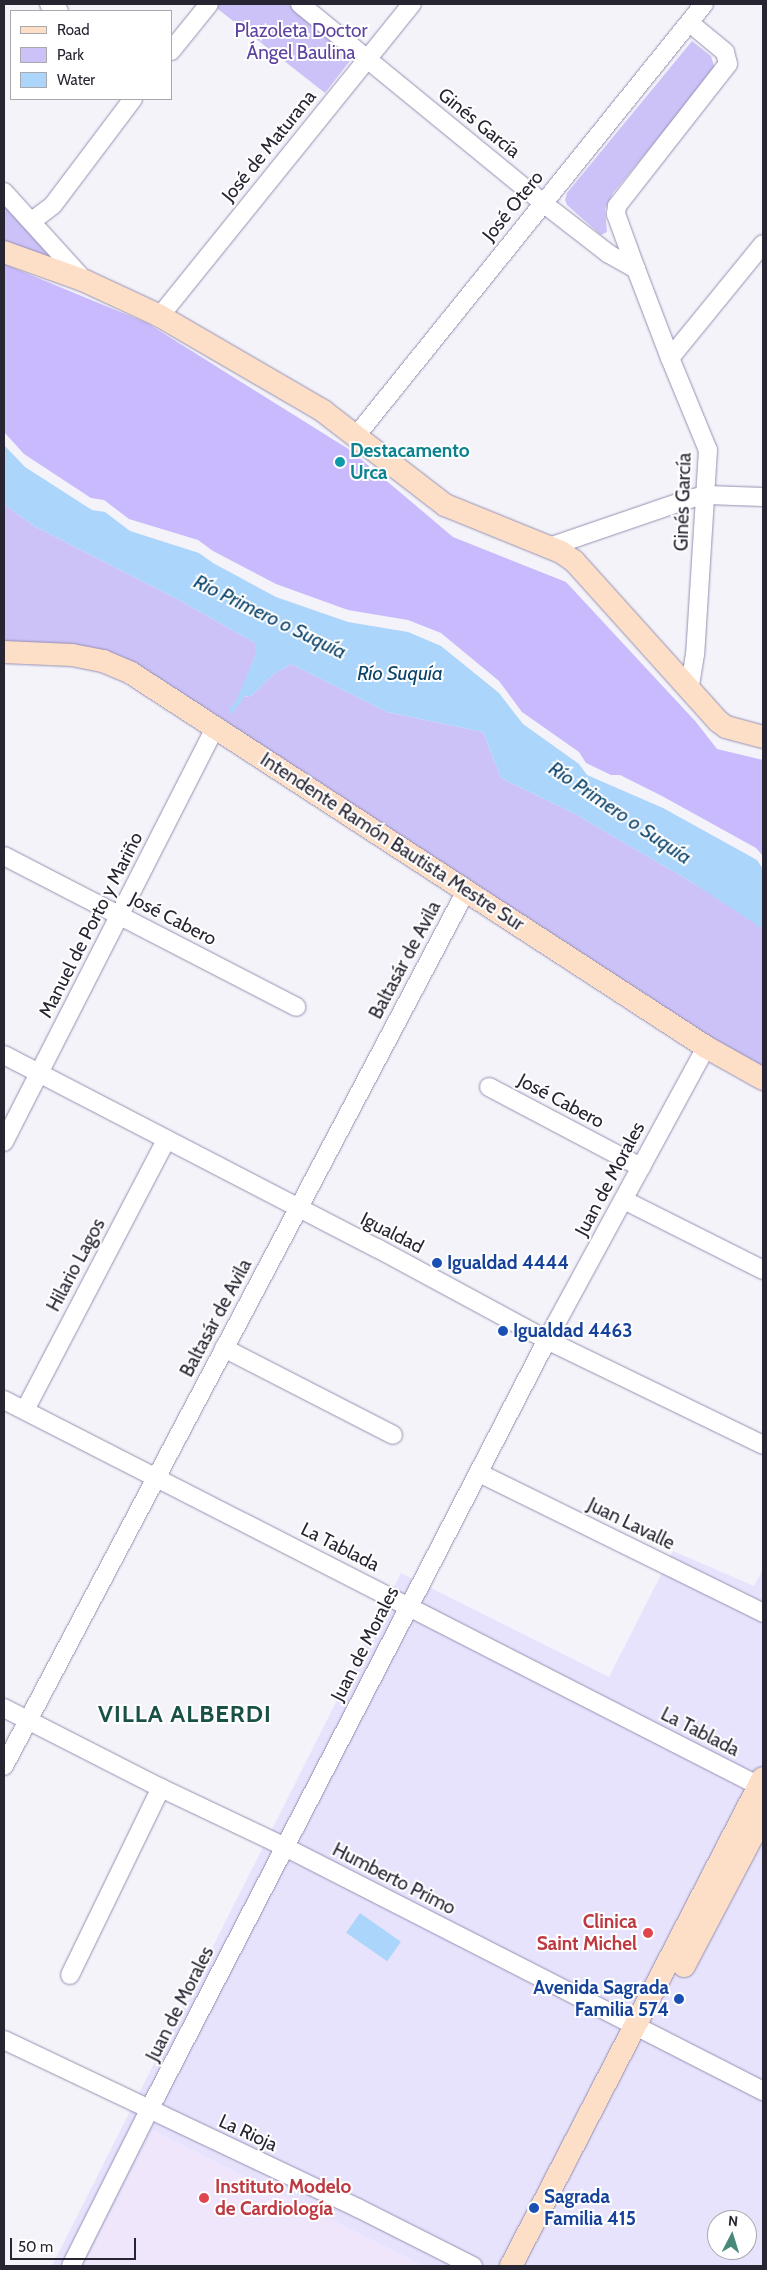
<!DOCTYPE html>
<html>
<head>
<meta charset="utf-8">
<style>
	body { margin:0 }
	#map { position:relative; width:767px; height:2270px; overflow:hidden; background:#f4f3fa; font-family:Cabin,sans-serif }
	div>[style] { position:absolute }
	.built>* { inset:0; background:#e8e3fd }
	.medical>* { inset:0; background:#efe6fb }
	.green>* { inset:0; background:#ccc2f8 }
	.forest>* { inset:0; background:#c8bafc }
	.water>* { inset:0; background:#abd5fb; transform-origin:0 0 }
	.stream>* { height:5px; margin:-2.5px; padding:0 2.5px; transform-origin:2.5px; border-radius:2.5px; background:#abd5fb }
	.roads { filter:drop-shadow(0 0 1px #9690b1) drop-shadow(0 0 1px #9690b1) }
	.minor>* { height:18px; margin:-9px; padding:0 9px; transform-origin:9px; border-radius:9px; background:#fff }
	.major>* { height:22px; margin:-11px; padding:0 11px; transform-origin:11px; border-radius:11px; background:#fddec7 }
	.dots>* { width:14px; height:14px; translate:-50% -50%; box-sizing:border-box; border:2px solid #fff; border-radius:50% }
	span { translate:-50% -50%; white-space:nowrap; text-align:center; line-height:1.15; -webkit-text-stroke:4px #fff; paint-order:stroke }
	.park-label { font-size:19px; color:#5e429f }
	.street-label { font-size:19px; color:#282533 }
	.culture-label { font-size:19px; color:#0d838f; font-weight:700 }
	.left { translate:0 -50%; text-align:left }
	.transit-label { font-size:19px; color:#164399; font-weight:700 }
	.right { translate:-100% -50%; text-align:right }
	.health-label { font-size:19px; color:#be3a42; font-weight:700 }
	.water-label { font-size:20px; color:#0b436a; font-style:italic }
	.district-label { font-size:24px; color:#1a5147; font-weight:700; letter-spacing:1px }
	.frame { position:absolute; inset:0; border:5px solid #282533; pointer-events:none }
	.legend { position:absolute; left:10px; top:10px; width:162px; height:90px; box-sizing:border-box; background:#fff; border:1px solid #a9a8ad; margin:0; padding:6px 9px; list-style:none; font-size:15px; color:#282533 }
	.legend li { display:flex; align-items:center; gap:10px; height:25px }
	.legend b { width:25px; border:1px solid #a9a8ad }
	.north { position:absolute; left:707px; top:2210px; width:50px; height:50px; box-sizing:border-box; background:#fff; border:1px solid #a9a8ad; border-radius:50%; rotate:5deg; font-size:14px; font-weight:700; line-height:20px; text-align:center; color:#282533 }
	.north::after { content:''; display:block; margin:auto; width:18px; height:22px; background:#478a7c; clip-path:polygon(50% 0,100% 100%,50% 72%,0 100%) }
	.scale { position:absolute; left:10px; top:2238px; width:126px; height:22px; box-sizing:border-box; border:2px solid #282533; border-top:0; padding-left:6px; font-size:15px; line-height:18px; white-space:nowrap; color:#282533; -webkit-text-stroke:4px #fff; paint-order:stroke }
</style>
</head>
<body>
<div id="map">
	<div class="built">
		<div style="clip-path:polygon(evenodd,673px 1551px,754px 1586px,763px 1569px,763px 2266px,52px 2266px,401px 1573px,609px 1677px,673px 1551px,717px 2220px,747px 2220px,747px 2250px,717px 2250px,717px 2220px)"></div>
	</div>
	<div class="medical">
		<div style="clip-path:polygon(153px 2130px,425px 2266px,83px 2266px)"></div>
	</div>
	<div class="green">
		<div style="clip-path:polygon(216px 4px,293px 4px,356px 53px,325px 93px,214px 6px)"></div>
		<div style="clip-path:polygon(692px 41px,711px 56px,715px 69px,613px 193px,605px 209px,607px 232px,601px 235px,567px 205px,565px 200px,567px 193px)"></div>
		<div style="clip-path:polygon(4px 205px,55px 259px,4px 241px)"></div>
		<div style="clip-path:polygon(4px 504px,34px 526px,179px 600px,255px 643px,255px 656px,239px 697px,251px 696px,274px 674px,291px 664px,387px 712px,483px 732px,501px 778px,575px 814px,693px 883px,760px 925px,763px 929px,763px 1079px,131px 673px,4px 652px)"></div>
	</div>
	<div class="forest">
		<div style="clip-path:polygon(4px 264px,147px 323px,350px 450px,453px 537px,566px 582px,696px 722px,717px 749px,763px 760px,763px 856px,756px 848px,662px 796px,620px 775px,611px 775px,586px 763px,579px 752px,522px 712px,499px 681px,441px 633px,408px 620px,348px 610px,276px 584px,213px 551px,198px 540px,129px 519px,104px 500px,91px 498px,24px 454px,4px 432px)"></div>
	</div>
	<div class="water">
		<div style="clip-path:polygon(4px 445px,25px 467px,92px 510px,105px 512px,130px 531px,199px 553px,213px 563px,276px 597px,348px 622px,408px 632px,441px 646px,499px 693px,523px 724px,579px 764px,587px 775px,663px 808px,757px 860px,763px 869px,763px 929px,693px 883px,575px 814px,501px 778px,483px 732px,387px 712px,291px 664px,274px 674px,251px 696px,238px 696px,255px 656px,255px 643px,179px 600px,34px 526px,4px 504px)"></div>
		<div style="left:360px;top:1913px;width:50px;height:24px;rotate:35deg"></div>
	</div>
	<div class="stream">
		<div style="left:231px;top:710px;width:22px;rotate:-54deg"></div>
	</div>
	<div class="roads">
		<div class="minor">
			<div style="left:49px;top:4px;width:12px;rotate:35deg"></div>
			<div style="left:300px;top:4px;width:314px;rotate:39.3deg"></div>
			<div style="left:543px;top:203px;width:83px;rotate:37.7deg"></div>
			<div style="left:609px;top:254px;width:31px;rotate:29deg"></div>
			<div style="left:636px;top:269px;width:95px;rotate:69.1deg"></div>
			<div style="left:670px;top:358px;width:100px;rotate:67.6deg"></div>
			<div style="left:708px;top:450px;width:204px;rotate:93.6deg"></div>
			<div style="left:695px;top:654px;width:36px;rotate:99deg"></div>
			<div style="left:171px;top:51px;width:60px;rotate:-51deg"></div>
			<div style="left:4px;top:192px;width:119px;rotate:47.7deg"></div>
			<div style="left:32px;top:221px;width:26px;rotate:-37deg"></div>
			<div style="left:53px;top:205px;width:133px;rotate:-53deg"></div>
			<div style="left:636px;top:269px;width:59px;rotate:-110deg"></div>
			<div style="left:616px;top:214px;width:8px;rotate:-83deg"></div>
			<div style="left:617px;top:206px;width:180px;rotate:-52deg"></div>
			<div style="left:728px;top:64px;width:12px;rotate:-104deg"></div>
			<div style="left:725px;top:52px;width:45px;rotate:-140.4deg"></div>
			<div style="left:160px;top:316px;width:401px;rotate:-51.1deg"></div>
			<div style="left:670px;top:358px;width:147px;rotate:-50.8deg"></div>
			<div style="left:356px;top:436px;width:555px;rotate:-51.15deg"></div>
			<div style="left:552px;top:546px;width:145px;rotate:-18.9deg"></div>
			<div style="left:689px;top:499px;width:18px;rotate:-13deg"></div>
			<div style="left:707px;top:495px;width:56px;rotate:2deg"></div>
			<div style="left:4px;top:856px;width:329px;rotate:27.3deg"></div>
			<div style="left:4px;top:1055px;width:420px;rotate:27.4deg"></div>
			<div style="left:377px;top:1248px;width:193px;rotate:28.4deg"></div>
			<div style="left:547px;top:1340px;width:240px;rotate:25.9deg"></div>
			<div style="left:489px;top:1087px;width:172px;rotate:27.8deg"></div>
			<div style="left:4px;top:1142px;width:466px;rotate:-63deg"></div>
			<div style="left:624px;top:1200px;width:156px;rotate:26.7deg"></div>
			<div style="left:224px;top:1348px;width:190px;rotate:27.2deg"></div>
			<div style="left:4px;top:1400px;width:852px;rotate:27.08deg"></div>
			<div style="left:25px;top:1410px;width:305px;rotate:-62.4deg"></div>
			<div style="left:479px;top:1473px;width:317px;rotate:26.2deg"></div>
			<div style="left:4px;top:1708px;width:176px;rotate:27deg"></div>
			<div style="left:161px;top:1788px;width:137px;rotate:25.4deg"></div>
			<div style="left:285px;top:1847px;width:537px;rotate:27.04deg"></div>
			<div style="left:4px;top:1766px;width:989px;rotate:-62.17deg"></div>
			<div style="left:70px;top:1975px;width:208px;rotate:-64.1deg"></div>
			<div style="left:4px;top:2040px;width:392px;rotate:25.4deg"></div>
			<div style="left:358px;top:2208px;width:129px;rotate:26.8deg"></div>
			<div style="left:71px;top:2266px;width:174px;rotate:-63.4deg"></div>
			<div style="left:149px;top:2110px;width:867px;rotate:-62.67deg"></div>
			<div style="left:547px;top:1340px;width:333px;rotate:-61.5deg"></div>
		</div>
		<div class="major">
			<div style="left:4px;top:252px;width:86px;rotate:19.7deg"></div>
			<div style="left:85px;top:281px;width:83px;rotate:25deg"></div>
			<div style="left:160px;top:316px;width:189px;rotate:30.2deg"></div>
			<div style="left:323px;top:411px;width:154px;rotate:37.6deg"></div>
			<div style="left:445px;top:505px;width:125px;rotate:22.1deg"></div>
			<div style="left:561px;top:552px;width:16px;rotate:35deg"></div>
			<div style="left:574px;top:561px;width:215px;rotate:48deg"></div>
			<div style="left:718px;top:721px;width:10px;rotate:37deg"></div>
			<div style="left:726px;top:727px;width:38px;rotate:15deg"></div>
			<div style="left:4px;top:652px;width:68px;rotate:2.5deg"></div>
			<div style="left:72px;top:655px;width:32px;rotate:11deg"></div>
			<div style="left:103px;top:661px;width:30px;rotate:23deg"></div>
			<div style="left:131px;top:673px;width:686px;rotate:33.04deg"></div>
			<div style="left:706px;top:1047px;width:65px;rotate:29.3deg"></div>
			<div style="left:684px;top:1966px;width:170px;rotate:-62.2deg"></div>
			<div style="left:511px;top:2266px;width:549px;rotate:-62.69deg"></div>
		</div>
	</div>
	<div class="dots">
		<div style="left:340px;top:462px;background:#0f9aa8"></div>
		<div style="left:437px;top:1263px;background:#1a4fb4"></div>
		<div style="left:503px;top:1331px;background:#1a4fb4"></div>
		<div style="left:648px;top:1933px;background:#e0444e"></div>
		<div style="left:679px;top:1999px;background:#1a4fb4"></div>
		<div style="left:204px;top:2198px;background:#e0444e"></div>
		<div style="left:534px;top:2208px;background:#1a4fb4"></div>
	</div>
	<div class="park-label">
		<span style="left:301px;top:42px">Plazoleta Doctor<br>Ángel Baulina</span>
	</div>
	<div class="street-label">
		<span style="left:479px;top:123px;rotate:39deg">Ginés García</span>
		<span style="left:269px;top:146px;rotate:-51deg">José de Maturana</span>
		<span style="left:513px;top:206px;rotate:-51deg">José Otero</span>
		<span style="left:683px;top:502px;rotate:-88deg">Ginés García</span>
		<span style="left:392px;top:842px;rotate:33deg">Intendente Ramón Bautista Mestre Sur</span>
		<span style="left:173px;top:919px;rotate:27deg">José Cabero</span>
		<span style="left:91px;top:925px;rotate:-63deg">Manuel de Porto y Mariño</span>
		<span style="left:405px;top:960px;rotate:-62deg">Baltasár de Avila</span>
		<span style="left:561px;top:1101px;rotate:28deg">José Cabero</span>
		<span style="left:610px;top:1179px;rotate:-62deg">Juan de Morales</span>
		<span style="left:392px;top:1233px;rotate:27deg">Igualdad</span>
		<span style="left:76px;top:1265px;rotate:-62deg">Hilario Lagos</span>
		<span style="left:216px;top:1318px;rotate:-62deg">Baltasár de Avila</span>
		<span style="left:631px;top:1524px;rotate:26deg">Juan Lavalle</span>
		<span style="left:340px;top:1547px;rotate:27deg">La Tablada</span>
		<span style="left:365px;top:1644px;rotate:-63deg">Juan de Morales</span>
		<span style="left:700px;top:1732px;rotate:27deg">La Tablada</span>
		<span style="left:394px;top:1879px;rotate:27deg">Humberto Primo</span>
		<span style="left:180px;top:2004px;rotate:-63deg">Juan de Morales</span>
		<span style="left:248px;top:2133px;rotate:25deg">La Rioja</span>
	</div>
	<div class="culture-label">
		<span class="left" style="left:350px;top:462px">Destacamento<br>Urca</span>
	</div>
	<div class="transit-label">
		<span class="left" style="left:447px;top:1263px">Igualdad 4444</span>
		<span class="left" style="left:513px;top:1331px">Igualdad 4463</span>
		<span class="right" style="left:669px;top:1999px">Avenida Sagrada<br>Familia 574</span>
		<span class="left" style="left:544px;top:2208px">Sagrada<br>Familia 415</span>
	</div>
	<div class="health-label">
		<span class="right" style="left:637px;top:1933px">Clinica<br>Saint Michel</span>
		<span class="left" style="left:215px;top:2198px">Instituto Modelo<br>de Cardiología</span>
	</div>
	<div class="water-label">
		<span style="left:270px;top:617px;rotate:26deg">Río Primero o Suquía</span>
		<span style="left:400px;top:673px">Río Suquía</span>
		<span style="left:620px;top:813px;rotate:34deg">Río Primero o Suquía</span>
	</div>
	<div class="district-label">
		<span style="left:185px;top:1714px">VILLA ALBERDI</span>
	</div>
	<div class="frame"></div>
	<ul class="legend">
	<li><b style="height:6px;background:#fddec7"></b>Road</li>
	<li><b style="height:14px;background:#ccc2f8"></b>Park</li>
	<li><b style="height:14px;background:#abd5fb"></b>Water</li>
	</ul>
	<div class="north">N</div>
	<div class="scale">50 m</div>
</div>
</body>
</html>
